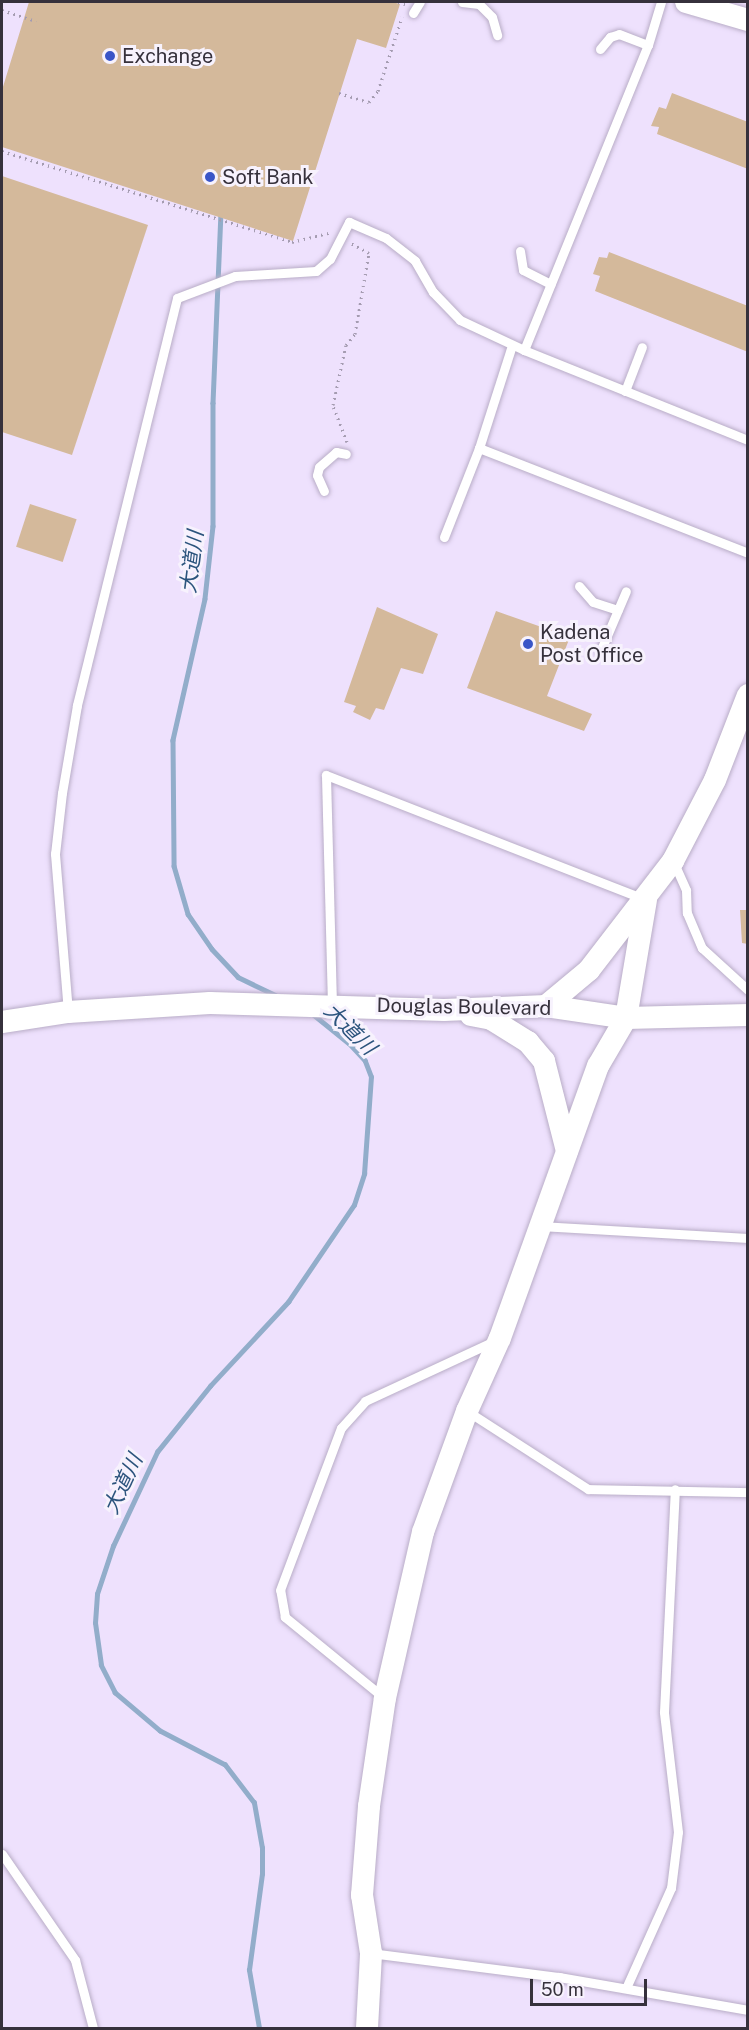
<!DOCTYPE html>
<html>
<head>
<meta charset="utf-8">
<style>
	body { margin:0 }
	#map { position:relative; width:749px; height:2030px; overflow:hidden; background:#eee1fd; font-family:"Public Sans","Noto Sans JP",sans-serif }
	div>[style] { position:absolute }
	.stream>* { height:4.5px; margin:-2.25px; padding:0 2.25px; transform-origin:2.25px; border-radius:2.25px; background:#92adca }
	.building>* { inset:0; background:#d4b99b; transform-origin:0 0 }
	.path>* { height:3px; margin-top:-1.5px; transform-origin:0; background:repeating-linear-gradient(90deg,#a59cb1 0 1.5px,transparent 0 6px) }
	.roads { filter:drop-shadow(0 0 2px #b9adc7) drop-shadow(0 0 2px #b9adc7) }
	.service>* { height:9px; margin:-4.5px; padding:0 4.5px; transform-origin:4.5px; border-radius:4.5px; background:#fff }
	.tertiary>* { height:22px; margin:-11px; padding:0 11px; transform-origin:11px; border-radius:11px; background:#fff }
	.dots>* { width:16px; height:16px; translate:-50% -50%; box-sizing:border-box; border:3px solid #f7f2fd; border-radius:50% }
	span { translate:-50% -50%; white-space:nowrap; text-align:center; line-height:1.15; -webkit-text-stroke:6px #f7f2fd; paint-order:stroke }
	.poi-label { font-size:20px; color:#36313c }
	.left { translate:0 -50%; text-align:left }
	.street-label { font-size:20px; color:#36313c }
	.water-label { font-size:21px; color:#2c547d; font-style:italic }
	.frame { position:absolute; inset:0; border:3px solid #36313c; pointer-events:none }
	.scale { position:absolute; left:530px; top:1979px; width:117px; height:27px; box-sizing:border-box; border:3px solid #36313c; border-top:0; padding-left:8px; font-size:18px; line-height:21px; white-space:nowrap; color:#36313c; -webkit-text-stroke:4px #f7f2fd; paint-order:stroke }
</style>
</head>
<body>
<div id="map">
	<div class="stream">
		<div style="left:221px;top:212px;width:191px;rotate:92.4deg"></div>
		<div style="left:213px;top:403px;width:123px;rotate:90deg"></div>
		<div style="left:213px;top:526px;width:73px;rotate:96.3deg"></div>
		<div style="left:205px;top:599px;width:145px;rotate:102.8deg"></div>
		<div style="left:173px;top:740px;width:126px;rotate:89.5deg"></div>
		<div style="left:174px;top:866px;width:50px;rotate:73.7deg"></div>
		<div style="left:188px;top:914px;width:42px;rotate:55.6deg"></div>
		<div style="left:212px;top:949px;width:38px;rotate:47deg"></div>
		<div style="left:238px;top:977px;width:41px;rotate:25.9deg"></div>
		<div style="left:259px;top:2028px;width:59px;rotate:-99.8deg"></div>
		<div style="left:249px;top:1970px;width:97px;rotate:-82.3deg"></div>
		<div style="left:262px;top:1874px;width:26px;rotate:-90deg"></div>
		<div style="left:262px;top:1848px;width:46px;rotate:-100.1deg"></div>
		<div style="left:254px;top:1803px;width:48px;rotate:-127.3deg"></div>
		<div style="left:225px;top:1765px;width:73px;rotate:-152.4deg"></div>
		<div style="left:160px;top:1731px;width:59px;rotate:-139.8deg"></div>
		<div style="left:115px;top:1693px;width:31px;rotate:-117deg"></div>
		<div style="left:101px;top:1665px;width:42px;rotate:-98.1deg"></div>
		<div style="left:95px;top:1623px;width:29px;rotate:-86deg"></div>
		<div style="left:97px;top:1594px;width:51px;rotate:-71.6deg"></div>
		<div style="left:113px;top:1546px;width:104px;rotate:-64.9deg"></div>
		<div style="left:157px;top:1452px;width:85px;rotate:-51.2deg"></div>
		<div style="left:210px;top:1386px;width:115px;rotate:-47.1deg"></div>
		<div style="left:288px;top:1302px;width:117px;rotate:-55.8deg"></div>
		<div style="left:354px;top:1205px;width:33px;rotate:-72deg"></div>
		<div style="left:364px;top:1174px;width:97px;rotate:-85.9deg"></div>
		<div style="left:371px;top:1077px;width:17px;rotate:-111deg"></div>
		<div style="left:365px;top:1061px;width:23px;rotate:-133deg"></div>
		<div style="left:349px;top:1044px;width:48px;rotate:-141deg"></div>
	</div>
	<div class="building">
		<div style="clip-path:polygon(29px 2px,392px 2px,400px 4px,386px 48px,357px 39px,293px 241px,2px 147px,2px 90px)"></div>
		<div style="clip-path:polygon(672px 93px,748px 122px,748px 169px,657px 134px,659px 127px,651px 126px,659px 107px,666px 109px)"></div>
		<div style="clip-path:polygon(2px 176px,148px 225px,72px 455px,2px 432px)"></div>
		<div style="clip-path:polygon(609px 252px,748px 306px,748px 352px,595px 291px,600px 276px,593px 274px,599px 257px,607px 258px)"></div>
		<div style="left:30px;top:504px;width:49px;height:45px;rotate:18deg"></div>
		<div style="clip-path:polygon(377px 607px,438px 634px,423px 674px,401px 668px,384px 710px,376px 708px,370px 720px,353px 712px,356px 706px,344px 702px)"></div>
		<div style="clip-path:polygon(496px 611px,570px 637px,547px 696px,592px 714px,584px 731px,467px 688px)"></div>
		<div style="clip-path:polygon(740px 910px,748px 910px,748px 944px,742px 943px)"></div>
	</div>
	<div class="path">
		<div style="left:398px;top:2px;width:8px;rotate:14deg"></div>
		<div style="left:2px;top:10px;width:36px;rotate:18deg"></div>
		<div style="left:339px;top:93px;width:31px;rotate:17deg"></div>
		<div style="left:369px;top:102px;width:14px;rotate:-51deg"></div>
		<div style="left:378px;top:91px;width:78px;rotate:-72deg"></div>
		<div style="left:2px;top:151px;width:304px;rotate:17.4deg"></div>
		<div style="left:292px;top:242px;width:41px;rotate:-14deg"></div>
		<div style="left:347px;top:442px;width:40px;rotate:-111deg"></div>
		<div style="left:333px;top:405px;width:61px;rotate:-77.8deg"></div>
		<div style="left:346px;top:345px;width:14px;rotate:-51deg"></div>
		<div style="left:355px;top:334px;width:82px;rotate:-80.2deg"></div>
		<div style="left:369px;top:253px;width:21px;rotate:-151deg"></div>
	</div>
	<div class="roads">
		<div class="service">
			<div style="left:462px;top:2px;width:17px;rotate:7deg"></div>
			<div style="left:479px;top:4px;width:18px;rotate:45deg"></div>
			<div style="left:492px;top:17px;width:19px;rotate:74deg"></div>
			<div style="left:413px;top:13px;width:13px;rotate:-58deg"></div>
			<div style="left:600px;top:49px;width:16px;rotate:-50deg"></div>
			<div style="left:610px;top:37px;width:9px;rotate:-18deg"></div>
			<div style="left:619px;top:34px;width:31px;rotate:21deg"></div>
			<div style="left:520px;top:251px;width:19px;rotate:81deg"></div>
			<div style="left:523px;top:270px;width:31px;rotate:27deg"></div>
			<div style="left:524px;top:350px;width:329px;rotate:-67.9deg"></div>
			<div style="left:648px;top:45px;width:45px;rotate:-73.2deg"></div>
			<div style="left:625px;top:391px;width:47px;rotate:-68.9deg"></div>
			<div style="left:479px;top:448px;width:289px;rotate:21.3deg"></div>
			<div style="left:324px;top:491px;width:17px;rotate:-114deg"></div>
			<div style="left:317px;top:475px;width:8px;rotate:-76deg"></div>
			<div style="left:319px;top:467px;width:23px;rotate:-41deg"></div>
			<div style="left:336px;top:452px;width:10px;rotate:11deg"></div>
			<div style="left:444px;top:537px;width:96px;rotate:-68.5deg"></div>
			<div style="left:479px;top:448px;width:108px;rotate:-72.2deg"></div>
			<div style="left:579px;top:586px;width:21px;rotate:49deg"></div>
			<div style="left:593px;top:602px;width:26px;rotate:18deg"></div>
			<div style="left:600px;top:652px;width:66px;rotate:-66.9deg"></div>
			<div style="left:674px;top:863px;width:30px;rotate:66deg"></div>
			<div style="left:686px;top:890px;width:23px;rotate:88deg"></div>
			<div style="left:687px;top:913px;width:38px;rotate:67deg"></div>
			<div style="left:702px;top:948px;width:62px;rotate:42.4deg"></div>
			<div style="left:332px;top:1005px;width:230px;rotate:-91.5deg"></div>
			<div style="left:326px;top:775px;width:341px;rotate:21.3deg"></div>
			<div style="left:68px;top:1012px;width:159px;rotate:-94.7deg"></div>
			<div style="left:55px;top:854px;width:61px;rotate:-83.5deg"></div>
			<div style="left:62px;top:793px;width:89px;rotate:-80.3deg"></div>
			<div style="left:77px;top:705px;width:419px;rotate:-76.2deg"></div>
			<div style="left:177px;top:298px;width:62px;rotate:-20.8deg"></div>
			<div style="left:235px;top:276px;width:81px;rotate:-3.5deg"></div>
			<div style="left:316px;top:271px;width:18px;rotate:-41deg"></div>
			<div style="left:330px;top:259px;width:42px;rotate:-62.8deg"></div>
			<div style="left:349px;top:222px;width:40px;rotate:23.4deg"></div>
			<div style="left:386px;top:238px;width:37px;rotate:38deg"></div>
			<div style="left:415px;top:261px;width:36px;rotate:60deg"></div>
			<div style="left:433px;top:292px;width:39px;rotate:46deg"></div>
			<div style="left:460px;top:320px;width:71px;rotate:25.1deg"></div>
			<div style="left:524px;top:350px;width:241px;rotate:21.9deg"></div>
			<div style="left:540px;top:1226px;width:208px;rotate:3.3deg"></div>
			<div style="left:467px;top:1411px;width:144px;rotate:32.8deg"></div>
			<div style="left:588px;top:1489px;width:160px;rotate:1.1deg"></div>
			<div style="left:383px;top:1697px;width:127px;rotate:-140.8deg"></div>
			<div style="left:285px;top:1617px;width:27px;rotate:-100deg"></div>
			<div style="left:280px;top:1590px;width:173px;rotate:-69.4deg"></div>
			<div style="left:341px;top:1428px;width:36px;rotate:-48deg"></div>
			<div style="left:365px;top:1401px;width:142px;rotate:-24.9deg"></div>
			<div style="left:2px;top:1854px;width:129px;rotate:55.4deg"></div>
			<div style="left:75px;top:1960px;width:70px;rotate:75.2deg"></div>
			<div style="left:371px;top:1953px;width:190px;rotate:7.3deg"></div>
			<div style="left:559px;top:1977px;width:192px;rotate:9.9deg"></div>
			<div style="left:626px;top:1988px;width:110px;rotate:-65.8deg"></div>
			<div style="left:671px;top:1888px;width:56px;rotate:-82.9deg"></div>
			<div style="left:678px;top:1832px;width:121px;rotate:-96.7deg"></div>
			<div style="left:664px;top:1712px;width:223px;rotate:-87.2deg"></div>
		</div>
		<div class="tertiary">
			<div style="left:686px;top:2px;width:65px;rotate:16.2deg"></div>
			<div style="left:546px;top:1006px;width:56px;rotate:-39.9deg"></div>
			<div style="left:589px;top:970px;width:138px;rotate:-52.4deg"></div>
			<div style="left:673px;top:861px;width:91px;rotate:-62.6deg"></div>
			<div style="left:715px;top:780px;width:91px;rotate:-68.8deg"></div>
			<div style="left:471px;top:1015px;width:20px;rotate:11deg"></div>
			<div style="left:491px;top:1019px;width:44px;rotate:31.9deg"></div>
			<div style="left:528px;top:1042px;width:25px;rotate:50deg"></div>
			<div style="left:544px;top:1061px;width:93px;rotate:75.7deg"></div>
			<div style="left:2px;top:1022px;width:67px;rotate:-8.6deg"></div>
			<div style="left:68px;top:1012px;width:142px;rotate:-3.6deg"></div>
			<div style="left:210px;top:1003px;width:234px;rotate:1.7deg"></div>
			<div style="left:444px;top:1010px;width:102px;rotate:-2.2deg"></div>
			<div style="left:546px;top:1006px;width:81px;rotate:8.5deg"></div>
			<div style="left:626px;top:1018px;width:122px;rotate:-1.4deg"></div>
			<div style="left:367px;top:2028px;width:75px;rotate:-86.9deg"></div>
			<div style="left:371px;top:1953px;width:59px;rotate:-98.8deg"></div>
			<div style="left:362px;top:1895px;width:89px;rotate:-85.5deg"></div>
			<div style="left:369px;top:1806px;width:109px;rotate:-81.6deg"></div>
			<div style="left:385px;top:1698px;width:170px;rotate:-77.1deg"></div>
			<div style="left:423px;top:1532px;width:129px;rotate:-70deg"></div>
			<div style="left:467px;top:1411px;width:80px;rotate:-65.7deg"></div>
			<div style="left:500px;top:1338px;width:289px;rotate:-70.2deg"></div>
			<div style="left:598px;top:1066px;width:56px;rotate:-59.7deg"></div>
			<div style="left:626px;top:1018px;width:120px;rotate:-80.4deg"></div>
		</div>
	</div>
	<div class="dots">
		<div style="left:110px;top:56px;background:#3a55c7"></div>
		<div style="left:210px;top:177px;background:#3a55c7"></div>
		<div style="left:528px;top:644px;background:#3a55c7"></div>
	</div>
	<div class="poi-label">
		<span class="left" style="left:122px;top:56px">Exchange</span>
		<span class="left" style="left:222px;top:177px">Soft Bank</span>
		<span class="left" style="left:540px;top:644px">Kadena<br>Post Office</span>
	</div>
	<div class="street-label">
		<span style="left:464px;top:1007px;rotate:1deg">Douglas Boulevard</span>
	</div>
	<div class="water-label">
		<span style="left:192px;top:562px;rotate:-83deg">大道川</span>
		<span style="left:350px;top:1029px;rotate:45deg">大道川</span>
		<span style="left:123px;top:1484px;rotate:-65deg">大道川</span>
	</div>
	<div class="frame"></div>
	<div class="scale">50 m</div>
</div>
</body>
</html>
